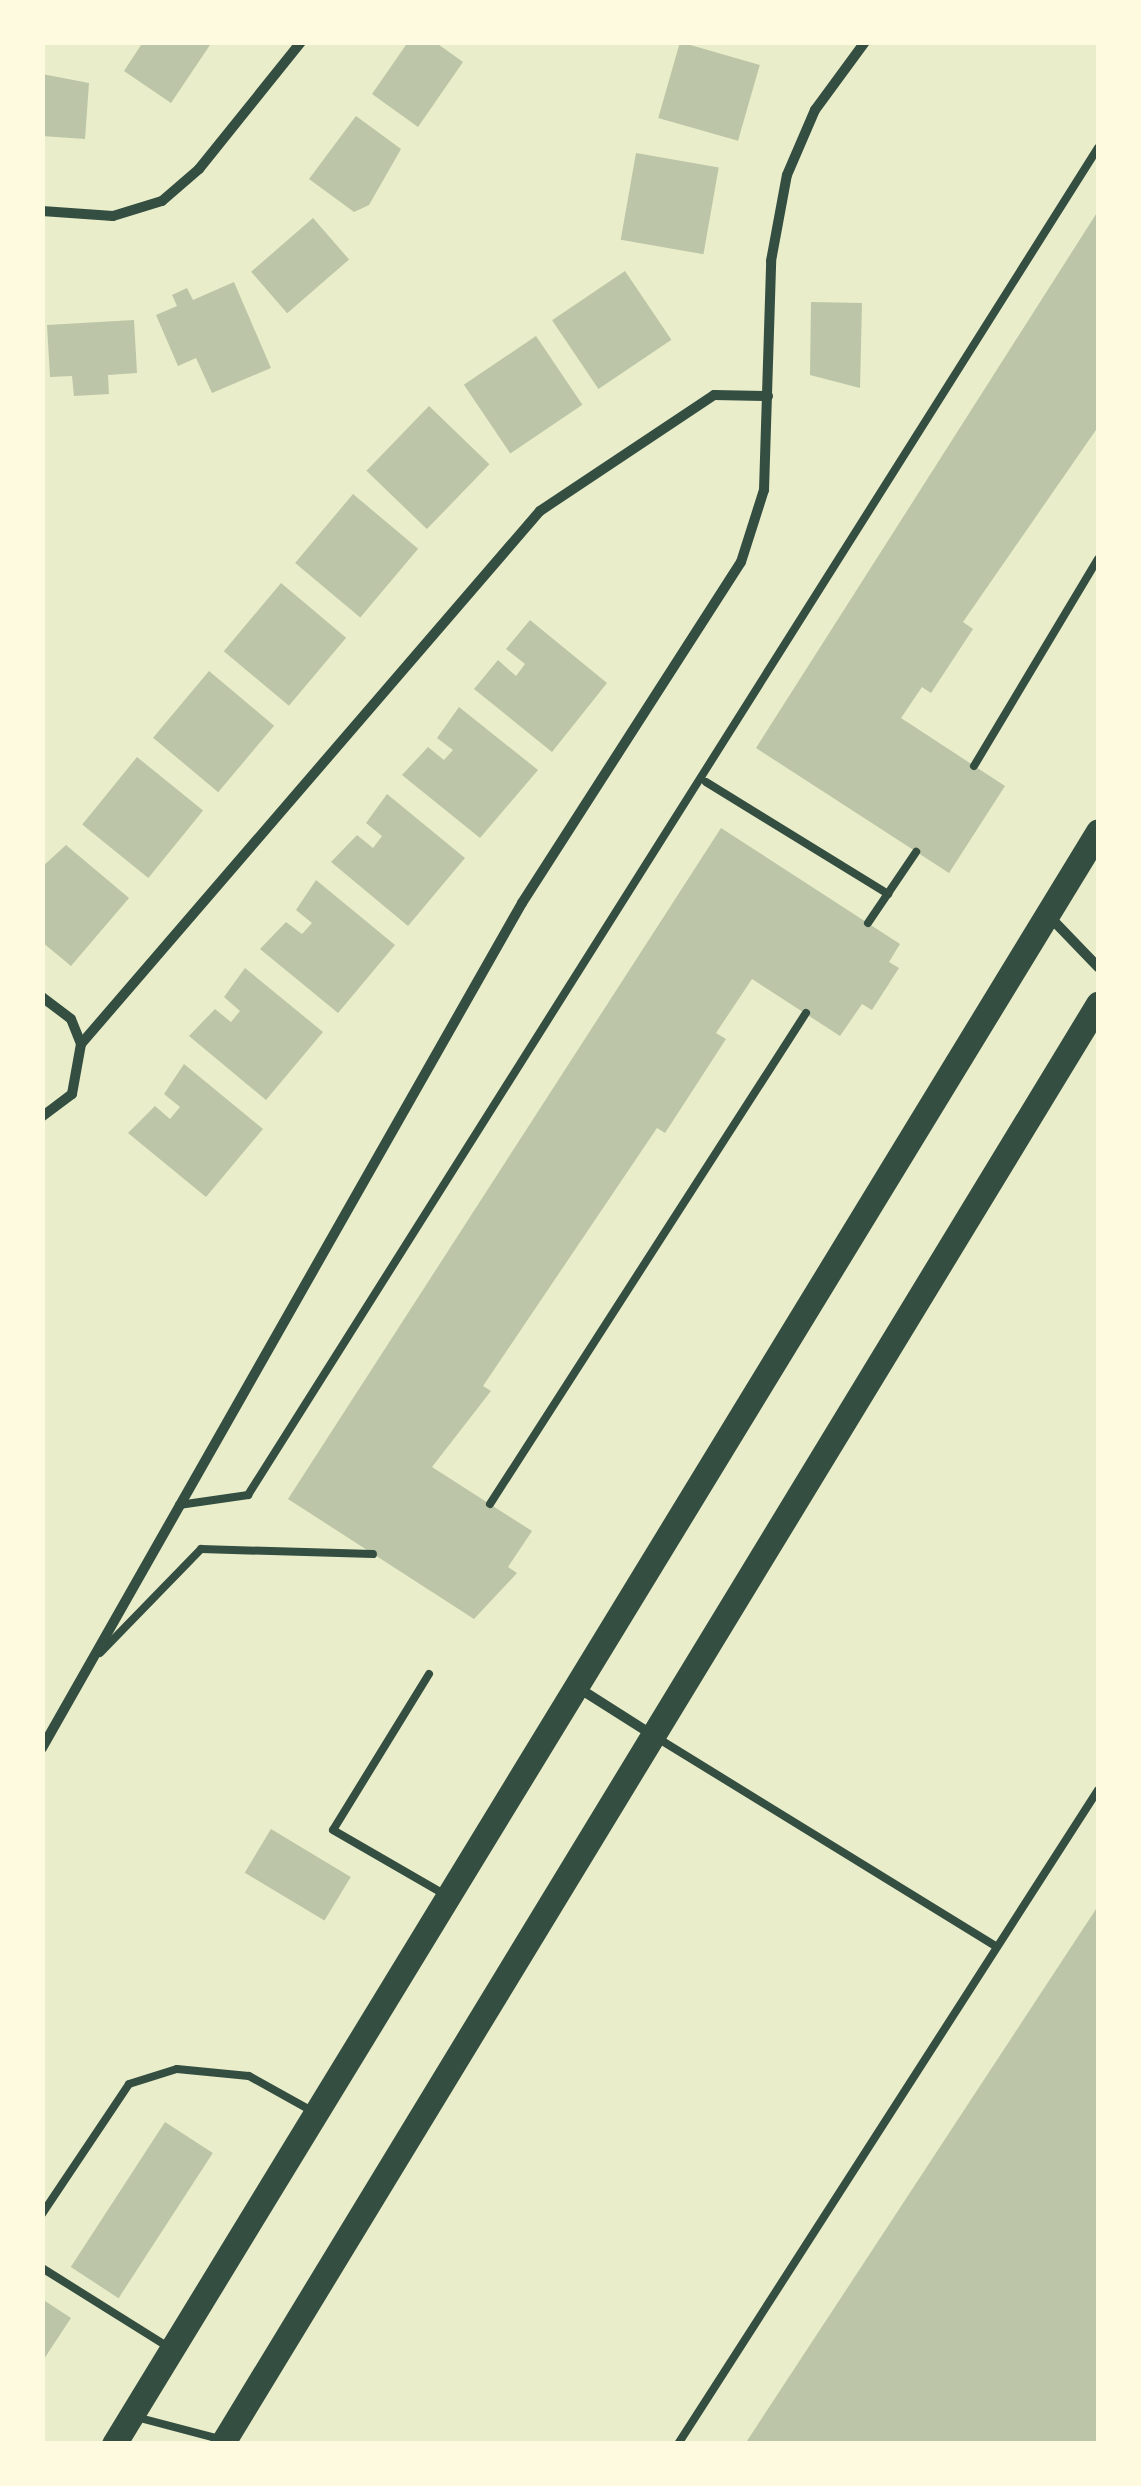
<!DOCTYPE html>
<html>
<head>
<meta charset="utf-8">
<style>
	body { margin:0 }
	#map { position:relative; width:1141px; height:2486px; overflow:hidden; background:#e9edc9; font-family:Helvetica,sans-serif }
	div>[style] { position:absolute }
	.building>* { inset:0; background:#bcc5a7; transform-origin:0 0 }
	.service>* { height:8px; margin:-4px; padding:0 4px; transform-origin:4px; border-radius:4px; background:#344e41 }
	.minor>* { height:10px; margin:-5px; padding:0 5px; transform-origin:5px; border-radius:5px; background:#344e41 }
	.primary>* { height:25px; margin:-12.5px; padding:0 12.5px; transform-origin:12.5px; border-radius:12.5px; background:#344e41 }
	span { translate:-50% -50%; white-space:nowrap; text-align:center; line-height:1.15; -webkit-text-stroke:10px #fefae0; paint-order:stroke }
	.frame { position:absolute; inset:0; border:45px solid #fefae0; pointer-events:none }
</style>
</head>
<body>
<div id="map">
	<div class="building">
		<div style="clip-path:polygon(143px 42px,212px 42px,171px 103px,124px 71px)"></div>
		<div style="clip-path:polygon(408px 42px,435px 42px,463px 62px,418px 127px,372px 94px)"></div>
		<div style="left:680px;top:42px;width:83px;height:79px;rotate:16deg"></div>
		<div style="clip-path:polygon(42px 74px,89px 83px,85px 139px,42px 136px)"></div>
		<div style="clip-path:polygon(356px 116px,401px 149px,369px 205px,354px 212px,309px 179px)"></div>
		<div style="left:636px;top:153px;width:84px;height:88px;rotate:10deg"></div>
		<div style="clip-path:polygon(1098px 211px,1098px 427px,963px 622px,973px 629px,931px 693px,922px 687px,901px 718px,1005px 786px,949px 873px,756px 748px)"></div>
		<div style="left:313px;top:218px;width:55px;height:82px;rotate:49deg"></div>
		<div style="left:625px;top:271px;width:83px;height:88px;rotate:56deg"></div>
		<div style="clip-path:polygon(234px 282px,271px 368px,212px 393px,196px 358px,178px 366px,156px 315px,177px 306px,172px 295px,187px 288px,193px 300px)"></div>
		<div style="clip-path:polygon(811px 302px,862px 303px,860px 388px,810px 375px)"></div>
		<div style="clip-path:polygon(134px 320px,137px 373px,108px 375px,109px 394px,74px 396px,72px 376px,50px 377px,47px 325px)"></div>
		<div style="left:536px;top:336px;width:83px;height:87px;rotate:56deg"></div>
		<div style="left:429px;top:406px;width:84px;height:90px;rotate:44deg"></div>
		<div style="left:353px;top:494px;width:85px;height:90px;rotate:40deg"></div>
		<div style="left:281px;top:583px;width:85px;height:89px;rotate:40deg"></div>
		<div style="clip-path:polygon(530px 620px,607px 683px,552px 752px,474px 689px,498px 660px,516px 676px,525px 664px,506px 649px)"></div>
		<div style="left:209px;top:671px;width:85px;height:87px;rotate:40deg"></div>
		<div style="clip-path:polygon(459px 707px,538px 770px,480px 838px,402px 775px,428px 747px,444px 760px,453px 750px,437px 738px)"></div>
		<div style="left:137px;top:757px;width:85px;height:87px;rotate:39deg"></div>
		<div style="clip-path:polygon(387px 794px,465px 858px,408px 926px,331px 862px,357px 835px,373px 848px,382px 836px,366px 823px)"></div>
		<div style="clip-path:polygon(721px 828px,900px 944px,889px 962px,899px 968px,872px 1010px,862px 1004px,840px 1036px,752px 979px,716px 1033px,726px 1039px,665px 1133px,657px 1128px,483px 1386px,491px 1391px,432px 1467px,532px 1531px,508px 1567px,517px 1573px,474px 1619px,288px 1499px)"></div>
		<div style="clip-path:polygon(66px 845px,129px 898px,71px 966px,42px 942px,42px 867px)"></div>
		<div style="clip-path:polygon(316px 880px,395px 945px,338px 1013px,260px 949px,286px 922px,302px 934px,312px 923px,296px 910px)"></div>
		<div style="clip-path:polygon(245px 968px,323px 1032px,266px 1100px,189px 1036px,215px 1009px,231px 1022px,240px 1011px,224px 997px)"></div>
		<div style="clip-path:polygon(184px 1064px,263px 1129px,206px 1197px,128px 1133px,155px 1106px,170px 1119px,180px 1107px,164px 1094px)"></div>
		<div style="left:271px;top:1829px;width:93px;height:51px;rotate:31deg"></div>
		<div style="clip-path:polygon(1098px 1906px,1098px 2444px,745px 2444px)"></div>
		<div style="left:165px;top:2122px;width:57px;height:173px;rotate:33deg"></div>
		<div style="clip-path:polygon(42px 2299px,71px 2318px,42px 2362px)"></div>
	</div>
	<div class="service">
		<div style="left:974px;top:766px;width:241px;rotate:-59.1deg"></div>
		<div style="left:706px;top:782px;width:214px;rotate:31.6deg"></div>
		<div style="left:868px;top:923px;width:86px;rotate:-55.9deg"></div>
		<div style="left:490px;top:1504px;width:584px;rotate:-57.24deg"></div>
		<div style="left:179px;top:1505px;width:70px;rotate:-8.2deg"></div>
		<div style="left:248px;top:1495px;width:1593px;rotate:-57.75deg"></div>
		<div style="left:100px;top:1653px;width:145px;rotate:-45.8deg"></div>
		<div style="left:201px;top:1549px;width:172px;rotate:1.7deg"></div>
		<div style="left:429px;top:1674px;width:183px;rotate:121.6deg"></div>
		<div style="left:333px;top:1830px;width:128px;rotate:30deg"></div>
		<div style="left:659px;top:1739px;width:395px;rotate:31.6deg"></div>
		<div style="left:42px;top:2214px;width:156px;rotate:-56.2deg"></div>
		<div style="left:129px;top:2084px;width:50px;rotate:-17.4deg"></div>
		<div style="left:177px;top:2069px;width:72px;rotate:5.6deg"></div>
		<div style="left:249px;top:2076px;width:72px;rotate:29.1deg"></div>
		<div style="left:42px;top:2268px;width:151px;rotate:32deg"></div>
		<div style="left:136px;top:2417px;width:86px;rotate:14.8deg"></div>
		<div style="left:678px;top:2444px;width:777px;rotate:-57.29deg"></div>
	</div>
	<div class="minor">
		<div style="left:42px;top:211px;width:71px;rotate:4deg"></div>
		<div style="left:113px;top:216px;width:51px;rotate:-17deg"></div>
		<div style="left:162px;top:201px;width:49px;rotate:-40.9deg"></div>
		<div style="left:199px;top:169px;width:163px;rotate:-51.2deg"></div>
		<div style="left:1047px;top:914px;width:74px;rotate:46.1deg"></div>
		<div style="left:42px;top:997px;width:36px;rotate:37deg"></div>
		<div style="left:71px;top:1019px;width:27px;rotate:68deg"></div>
		<div style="left:81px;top:1044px;width:51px;rotate:100.2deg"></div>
		<div style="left:72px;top:1094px;width:38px;rotate:143deg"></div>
		<div style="left:81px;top:1044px;width:703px;rotate:-49.27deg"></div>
		<div style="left:540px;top:511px;width:209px;rotate:-33.7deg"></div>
		<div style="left:714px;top:395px;width:54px;rotate:1.1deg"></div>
		<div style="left:577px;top:1687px;width:88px;rotate:32.4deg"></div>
		<div style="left:42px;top:1748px;width:972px;rotate:-60.4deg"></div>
		<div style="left:522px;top:903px;width:405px;rotate:-57.3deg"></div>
		<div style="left:741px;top:562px;width:76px;rotate:-72.3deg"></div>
		<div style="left:764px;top:490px;width:229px;rotate:-88.2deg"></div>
		<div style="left:771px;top:261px;width:87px;rotate:-79.5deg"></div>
		<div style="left:787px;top:175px;width:71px;rotate:-66.7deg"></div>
		<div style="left:815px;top:110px;width:84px;rotate:-53.7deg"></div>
	</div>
	<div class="primary">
		<div style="left:114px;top:2444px;width:1889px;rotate:-58.61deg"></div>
		<div style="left:222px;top:2444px;width:1686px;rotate:-58.69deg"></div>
	</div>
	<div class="frame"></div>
</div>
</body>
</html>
